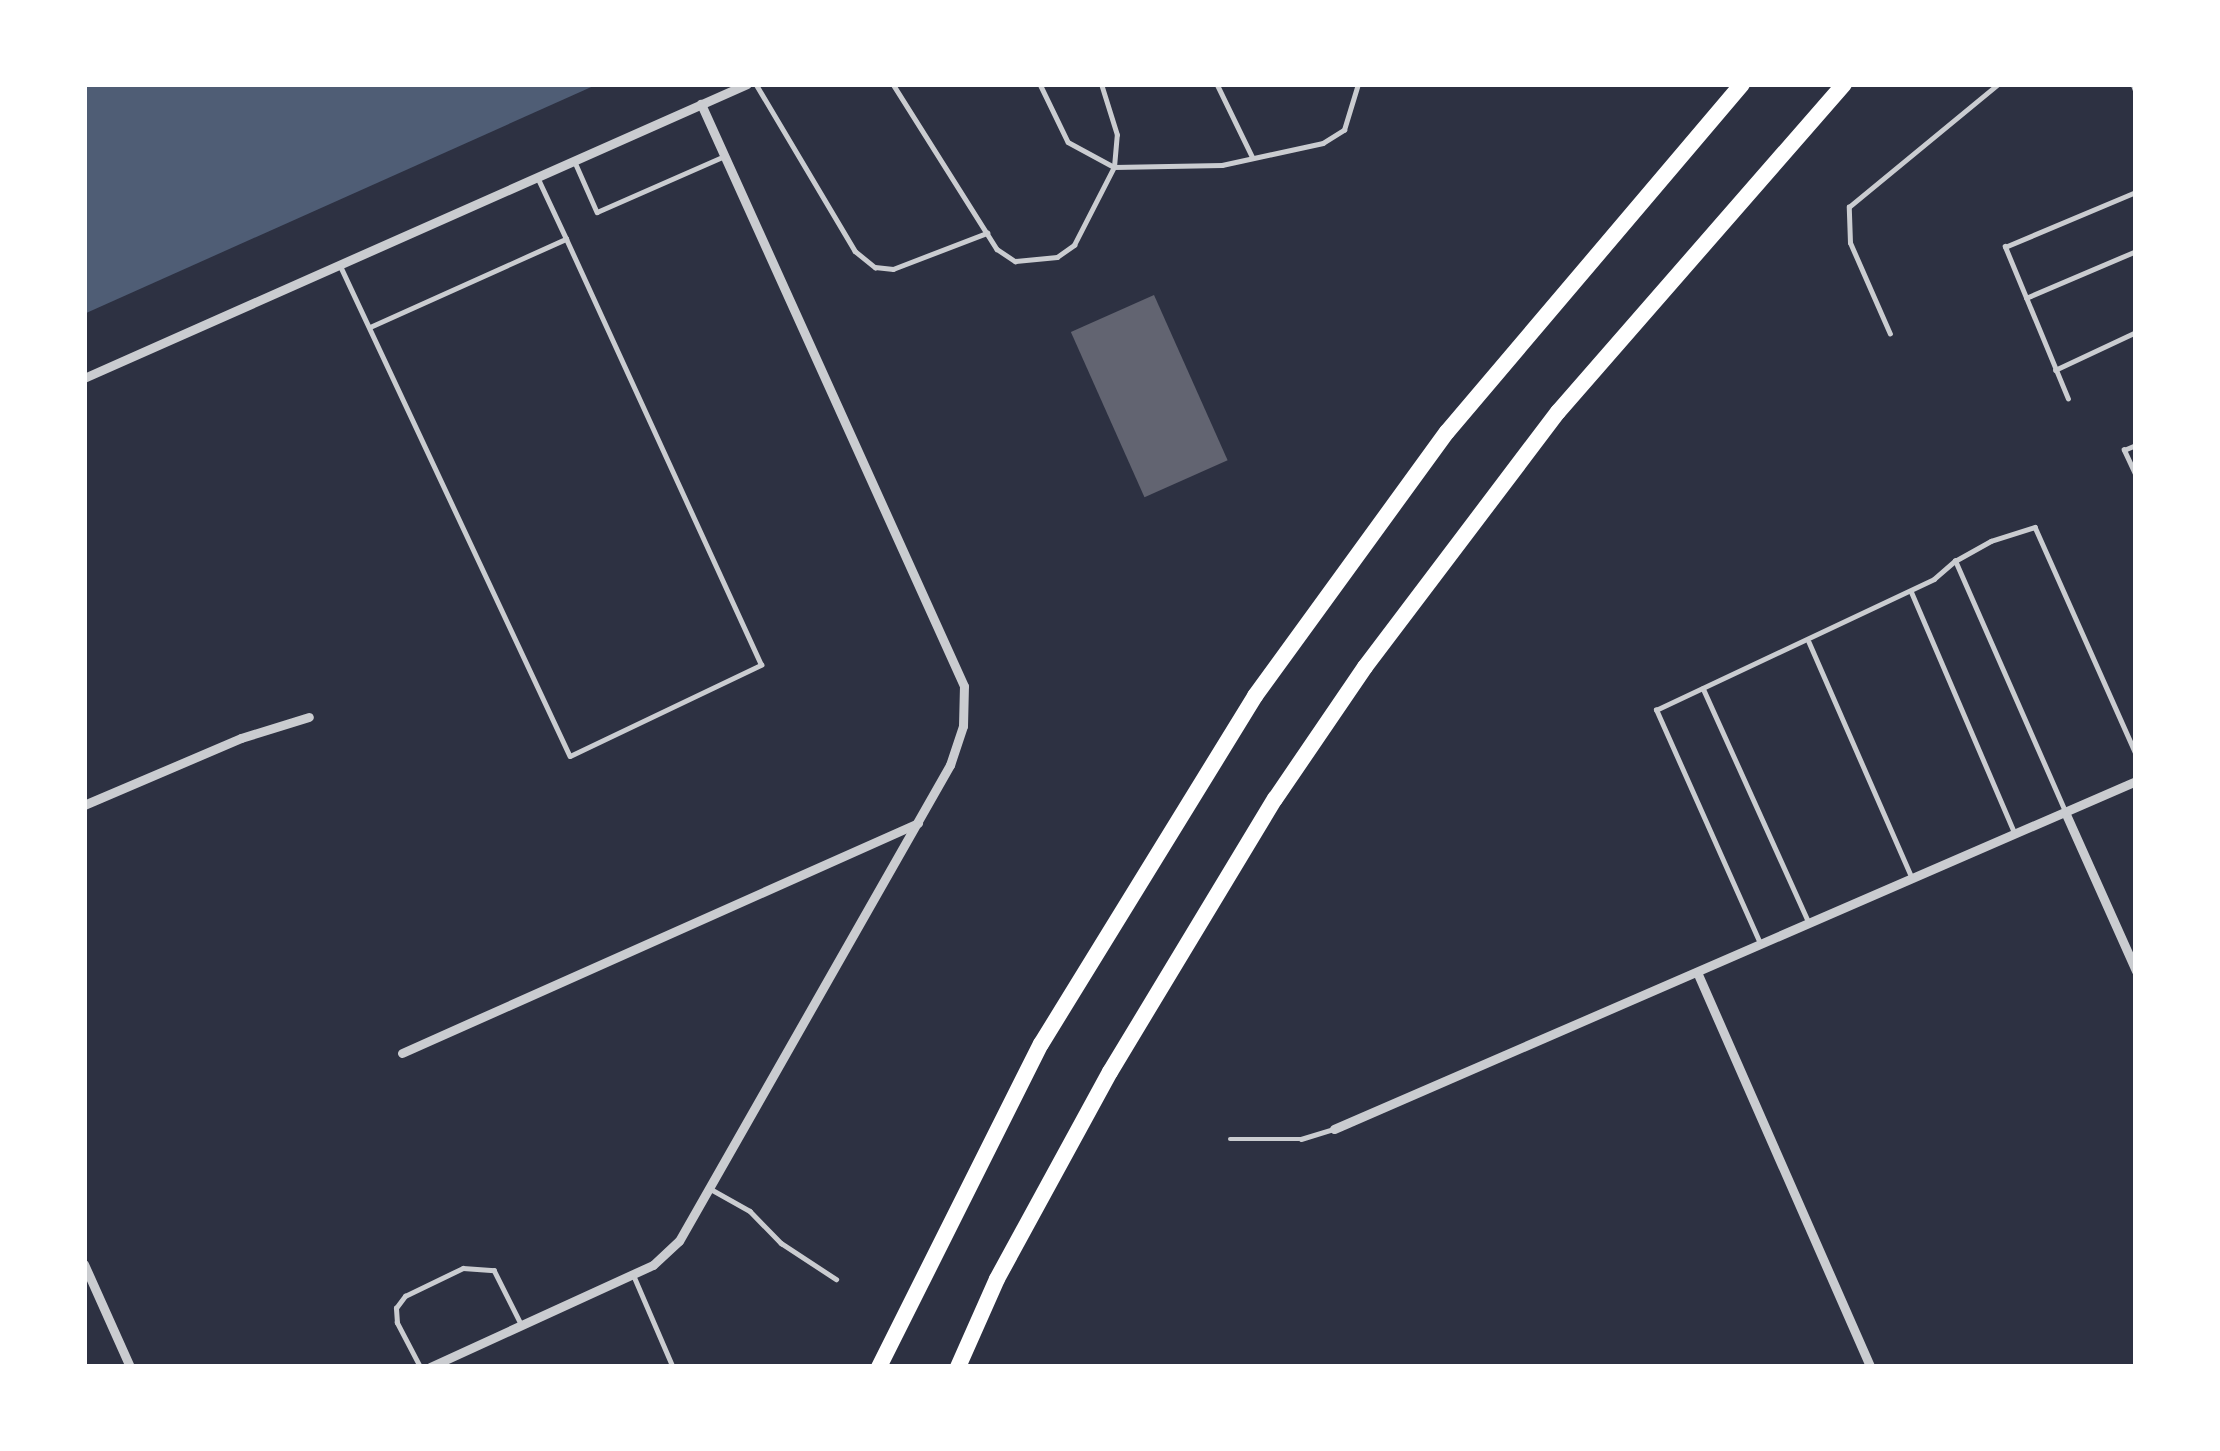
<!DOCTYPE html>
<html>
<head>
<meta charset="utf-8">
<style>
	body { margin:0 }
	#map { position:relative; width:2220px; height:1451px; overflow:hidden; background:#2d3142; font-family:Karla,sans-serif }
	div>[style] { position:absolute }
	.water>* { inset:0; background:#4f5d75 }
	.building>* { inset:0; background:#626471; transform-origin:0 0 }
	.service>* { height:4.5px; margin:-2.25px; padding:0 2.25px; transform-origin:2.25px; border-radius:2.25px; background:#caccd0 }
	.minor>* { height:9px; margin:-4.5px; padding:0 4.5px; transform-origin:4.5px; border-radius:4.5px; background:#caccd0 }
	.motorway>* { height:16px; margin:-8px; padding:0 8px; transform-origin:8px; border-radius:8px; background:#fff }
	span { translate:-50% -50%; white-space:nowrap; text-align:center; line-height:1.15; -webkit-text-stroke:12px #fff; paint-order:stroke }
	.frame { position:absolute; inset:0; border:87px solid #fff; pointer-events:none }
</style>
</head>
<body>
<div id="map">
	<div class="water">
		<div style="clip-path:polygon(84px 84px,598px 84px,84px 314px)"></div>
	</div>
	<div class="building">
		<div style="left:1154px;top:295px;width:181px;height:91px;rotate:66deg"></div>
	</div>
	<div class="service">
		<div style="left:756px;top:84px;width:194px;rotate:59.3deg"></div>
		<div style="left:855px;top:251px;width:26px;rotate:39deg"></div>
		<div style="left:875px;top:267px;width:18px;rotate:6deg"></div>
		<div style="left:893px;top:269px;width:101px;rotate:-21deg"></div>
		<div style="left:893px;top:84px;width:195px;rotate:57.8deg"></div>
		<div style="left:997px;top:249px;width:22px;rotate:34deg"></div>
		<div style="left:1015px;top:261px;width:42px;rotate:-5.4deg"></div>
		<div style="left:1057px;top:257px;width:21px;rotate:-35deg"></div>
		<div style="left:1074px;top:245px;width:88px;rotate:-62.9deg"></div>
		<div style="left:1114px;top:167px;width:108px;rotate:-1.1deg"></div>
		<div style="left:1222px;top:165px;width:103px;rotate:-12.3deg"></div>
		<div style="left:1323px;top:143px;width:25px;rotate:-32deg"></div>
		<div style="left:1344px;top:130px;width:48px;rotate:-73.1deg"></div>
		<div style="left:1040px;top:84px;width:64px;rotate:64.2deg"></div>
		<div style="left:1068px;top:142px;width:52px;rotate:28.5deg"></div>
		<div style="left:1114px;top:167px;width:32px;rotate:-85deg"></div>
		<div style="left:1117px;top:135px;width:53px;rotate:-107.4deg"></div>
		<div style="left:1217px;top:84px;width:82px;rotate:64.1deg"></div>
		<div style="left:2133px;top:84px;width:9px;rotate:69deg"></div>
		<div style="left:574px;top:160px;width:57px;rotate:66.1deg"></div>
		<div style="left:597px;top:212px;width:137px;rotate:-23.7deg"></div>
		<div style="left:340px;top:265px;width:542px;rotate:64.9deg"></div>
		<div style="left:570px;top:756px;width:212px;rotate:-25.5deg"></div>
		<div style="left:761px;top:665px;width:469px;rotate:-114.6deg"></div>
		<div style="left:2026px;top:298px;width:120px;rotate:-23.1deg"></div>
		<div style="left:370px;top:327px;width:215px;rotate:-24.2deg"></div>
		<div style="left:566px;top:239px;width:68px;rotate:-115.1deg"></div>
		<div style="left:1890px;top:334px;width:99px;rotate:-113.7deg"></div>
		<div style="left:1850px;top:243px;width:36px;rotate:-92deg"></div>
		<div style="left:1849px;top:207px;width:193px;rotate:-39.5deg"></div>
		<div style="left:2055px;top:370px;width:89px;rotate:-25.1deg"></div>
		<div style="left:2068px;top:399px;width:165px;rotate:-112.5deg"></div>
		<div style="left:2005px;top:247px;width:142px;rotate:-22.8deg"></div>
		<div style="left:2136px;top:476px;width:29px;rotate:-115deg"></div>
		<div style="left:2124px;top:450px;width:13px;rotate:-23deg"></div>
		<div style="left:1911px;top:591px;width:264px;rotate:66.8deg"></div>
		<div style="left:1809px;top:642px;width:257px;rotate:66.4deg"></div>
		<div style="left:1703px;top:688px;width:258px;rotate:65.7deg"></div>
		<div style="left:2064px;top:809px;width:271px;rotate:-113.7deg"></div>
		<div style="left:1955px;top:561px;width:41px;rotate:-29.1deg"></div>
		<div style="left:1991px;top:541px;width:46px;rotate:-17.7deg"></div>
		<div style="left:2035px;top:527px;width:248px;rotate:66deg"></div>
		<div style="left:1759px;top:941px;width:253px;rotate:-114deg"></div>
		<div style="left:1656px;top:710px;width:307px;rotate:-25.2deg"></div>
		<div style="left:1934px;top:579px;width:28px;rotate:-41deg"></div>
		<div style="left:1230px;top:1139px;width:71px"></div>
		<div style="left:1301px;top:1139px;width:34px;rotate:-17deg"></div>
		<div style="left:709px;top:1188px;width:47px;rotate:29.3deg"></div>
		<div style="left:750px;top:1211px;width:45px;rotate:45.9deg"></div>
		<div style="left:781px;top:1243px;width:66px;rotate:33.2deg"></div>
		<div style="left:633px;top:1274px;width:101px;rotate:66.7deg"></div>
		<div style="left:420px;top:1367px;width:50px;rotate:-117.6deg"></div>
		<div style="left:397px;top:1323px;width:15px;rotate:-94deg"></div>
		<div style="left:396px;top:1308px;width:15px;rotate:-53deg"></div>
		<div style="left:405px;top:1296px;width:64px;rotate:-25.8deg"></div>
		<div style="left:463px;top:1268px;width:31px;rotate:4deg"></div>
		<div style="left:494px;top:1270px;width:60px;rotate:63.4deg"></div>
	</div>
	<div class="minor">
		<div style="left:84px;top:378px;width:725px;rotate:-23.91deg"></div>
		<div style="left:84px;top:805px;width:171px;rotate:-23.1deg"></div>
		<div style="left:241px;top:738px;width:71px;rotate:-17.2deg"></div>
		<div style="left:2065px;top:812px;width:174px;rotate:65.9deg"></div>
		<div style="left:1697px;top:972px;width:431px;rotate:66.3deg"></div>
		<div style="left:402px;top:1053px;width:565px;rotate:-24.02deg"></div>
		<div style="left:1334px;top:1129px;width:874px;rotate:-23.46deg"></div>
		<div style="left:84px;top:1264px;width:113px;rotate:65.9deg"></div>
		<div style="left:430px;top:1367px;width:245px;rotate:-24.6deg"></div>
		<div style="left:653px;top:1265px;width:35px;rotate:-43deg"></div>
		<div style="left:679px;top:1241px;width:548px;rotate:-60.35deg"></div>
		<div style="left:950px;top:765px;width:41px;rotate:-71.6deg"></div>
		<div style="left:963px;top:726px;width:40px;rotate:-88.6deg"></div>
		<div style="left:964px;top:686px;width:639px;rotate:-114.32deg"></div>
	</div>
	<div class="motorway">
		<div style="left:879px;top:1367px;width:361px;rotate:-63.4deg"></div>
		<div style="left:1041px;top:1044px;width:409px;rotate:-58.4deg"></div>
		<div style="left:1255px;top:696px;width:326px;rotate:-54deg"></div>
		<div style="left:1447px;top:432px;width:456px;rotate:-49.7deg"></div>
		<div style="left:958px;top:1367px;width:96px;rotate:-66.1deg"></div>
		<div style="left:997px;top:1279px;width:236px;rotate:-61.4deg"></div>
		<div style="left:1110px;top:1072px;width:319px;rotate:-58.9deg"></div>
		<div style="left:1275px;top:799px;width:160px;rotate:-55.7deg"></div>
		<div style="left:1365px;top:667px;width:320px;rotate:-52.9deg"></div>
		<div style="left:1558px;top:412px;width:435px;rotate:-48.9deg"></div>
	</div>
	<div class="frame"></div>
</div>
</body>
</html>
